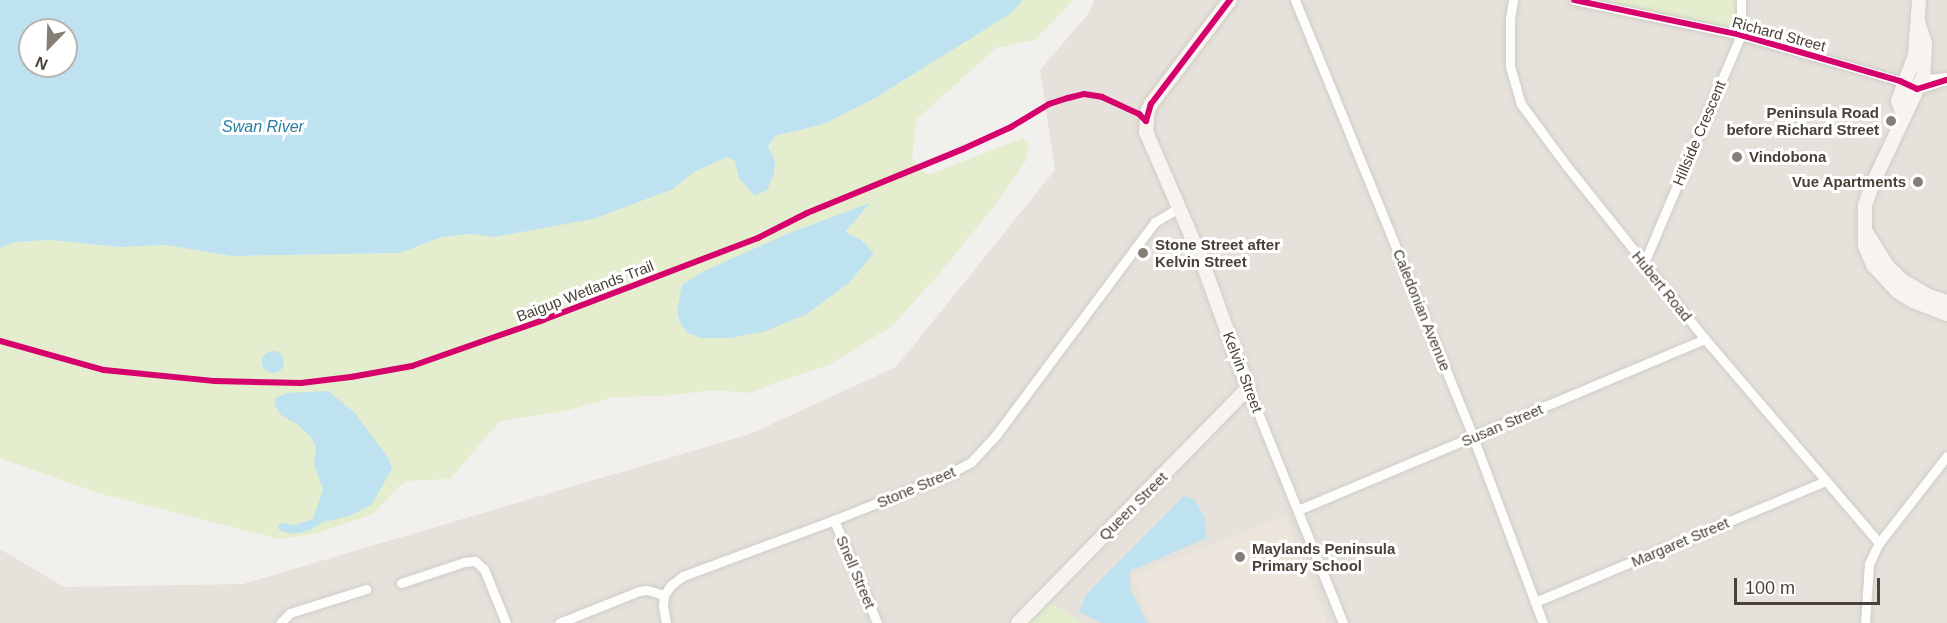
<!DOCTYPE html>
<html>
<head>
<meta charset="utf-8">
<style>
	body { margin:0 }
	#map { position:relative; width:1947px; height:623px; overflow:hidden; background:#f2f0ed; font-family:Helvetica,sans-serif }
	div>[style] { position:absolute }
	.residential>* { inset:0; background:#e6e1da }
	.education>* { inset:0; background:#ede6dc }
	.green>* { inset:0; background:#e4edcd }
	.water>* { inset:0; background:#bee2f0 }
	.round { border-radius:50% }
	.roads { filter:drop-shadow(0 0 2px #cfccc9) drop-shadow(0 0 2px #cfccc9) }
	.street>* { height:9px; margin:-4.5px; padding:0 4.5px; transform-origin:4.5px; border-radius:4.5px; background:#fdfdfc }
	.secondary>* { height:14px; margin:-7px; padding:0 7px; transform-origin:7px; border-radius:7px; background:#f7f4f0 }
	.cycleway>* { height:6px; margin:-3px; padding:0 3px; transform-origin:3px; border-radius:3px; background:#d6006c }
	.dots>* { width:16px; height:16px; translate:-50% -50%; box-sizing:border-box; border:3px solid #fff; border-radius:50% }
	span { translate:-50% -50%; white-space:nowrap; text-align:center; line-height:1.15; -webkit-text-stroke:6px #fff; paint-order:stroke }
	.street-label { font-size:15px; color:#4a4138 }
	.poi-label { font-size:15px; color:#4a4138; font-weight:700 }
	.right { translate:-100% -50%; text-align:right }
	.left { translate:0 -50%; text-align:left }
	.water-label { font-size:16px; color:#2a7c9f; font-style:italic }
	.north { position:absolute; left:18px; top:18px; width:60px; height:60px; box-sizing:border-box; background:#fff; border:2px solid #b7b3af; border-radius:50%; rotate:203deg; font-size:16px; font-weight:700; line-height:24px; text-align:center; color:#4a4138 }
	.north::after { content:''; display:block; margin:auto; width:21px; height:27px; background:#857e77; clip-path:polygon(50% 0,100% 100%,50% 72%,0 100%) }
	.scale { position:absolute; left:1734px; top:578px; width:146px; height:27px; box-sizing:border-box; border:3px solid #4a4138; border-top:0; padding-left:8px; font-size:18px; line-height:21px; white-space:nowrap; color:#4a4138; -webkit-text-stroke:4px #fff; paint-order:stroke }
</style>
</head>
<body>
<div id="map">
	<div class="residential">
		<div style="clip-path:polygon(1094px 0,1947px 0,1947px 623px,0 623px,0 549px,64px 587px,243px 584px,750px 434px,896px 367px,1055px 170px,1040px 70px,1089px 13px)"></div>
	</div>
	<div class="education">
		<div style="clip-path:polygon(1285px 516px,1327px 623px,1151px 623px,1132px 576px)"></div>
	</div>
	<div class="green">
		<div style="clip-path:polygon(1023px 0,1073px 0,1035px 40px,996px 48px,917px 119px,912px 160px,928px 175px,1023px 138px,1029px 144px,1027px 159px,996px 204px,939px 274px,892px 326px,831px 364px,748px 393px,714px 390px,664px 396px,614px 397px,566px 411px,500px 421px,450px 479px,405px 481px,373px 514px,318px 533px,280px 539px,98px 493px,0 458px,0 248px,15px 242px,50px 240px,120px 247px,166px 245px,232px 256px,400px 253px,441px 237px,471px 234px,494px 237px,673px 189px,694px 172px,727px 157px,735px 161px,739px 178px,775px 160px,768px 148px,775px 136px,824px 124px,875px 98px,1010px 14px)"></div>
		<div style="clip-path:polygon(1574px 0,1741px 0,1741px 35px)"></div>
		<div style="clip-path:polygon(1042px 598px,1084px 623px,1018px 623px)"></div>
	</div>
	<div class="water">
		<div style="clip-path:polygon(evenodd,0 0,1023px 0,1010px 14px,875px 98px,824px 124px,775px 136px,768px 147px,775px 160px,774px 174px,767px 190px,755px 196px,739px 178px,735px 161px,727px 157px,694px 172px,673px 189px,593px 219px,494px 237px,471px 234px,441px 237px,400px 253px,232px 256px,166px 245px,120px 247px,50px 240px,15px 242px,0 248px,0 0,30px 30px,66px 30px,66px 66px,30px 66px,30px 30px)"></div>
		<div style="clip-path:polygon(870px 203px,845px 232px,861px 240px,874px 253px,848px 284px,805px 315px,763px 332px,728px 338px,701px 338px,688px 333px,680px 323px,677px 311px,682px 285px,704px 271px,787px 234px)"></div>
		<div class="round" style="left:262px;top:351px;width:22px;height:22px"></div>
		<div style="clip-path:polygon(328px 391px,355px 413px,389px 459px,392px 469px,371px 505px,349px 516px,323px 522px,310px 530px,294px 534px,280px 531px,277px 525px,283px 523px,295px 525px,313px 519px,323px 489px,314px 465px,316px 447px,311px 437px,298px 425px,281px 415px,274px 404px,276px 398px,287px 393px)"></div>
		<div style="clip-path:polygon(1184px 496px,1194px 499px,1204px 516px,1207px 538px,1130px 571px,1130px 589px,1147px 623px,1102px 623px,1079px 612px,1086px 595px)"></div>
	</div>
	<div class="roads">
		<div class="street">
			<div style="left:1295px;top:0;width:472px;rotate:67.8deg"></div>
			<div style="left:1473px;top:437px;width:199px;rotate:69.4deg"></div>
			<div style="left:1513px;top:0;width:18px;rotate:99deg"></div>
			<div style="left:1510px;top:18px;width:48px;rotate:90deg"></div>
			<div style="left:1510px;top:66px;width:40px;rotate:74deg"></div>
			<div style="left:1521px;top:104px;width:76px;rotate:53.6deg"></div>
			<div style="left:1566px;top:165px;width:223px;rotate:51.4deg"></div>
			<div style="left:1705px;top:339px;width:268px;rotate:49.5deg"></div>
			<div style="left:1574px;top:0;width:171px;rotate:11.8deg"></div>
			<div style="left:1741px;top:35px;width:166px;rotate:16.1deg"></div>
			<div style="left:1900px;top:81px;width:19px;rotate:25deg"></div>
			<div style="left:1917px;top:89px;width:31px;rotate:-17deg"></div>
			<div style="left:1919px;top:80px;width:28px;rotate:-6deg"></div>
			<div style="left:1644px;top:263px;width:248px;rotate:-67deg"></div>
			<div style="left:1741px;top:35px;width:35px;rotate:-90deg"></div>
			<div style="left:1248px;top:388px;width:253px;rotate:68deg"></div>
			<div style="left:1298px;top:510px;width:441px;rotate:-22.8deg"></div>
			<div style="left:834px;top:520px;width:112px;rotate:67.3deg"></div>
			<div style="left:401px;top:583px;width:66px;rotate:-18.4deg"></div>
			<div style="left:464px;top:562px;width:11px;rotate:-5deg"></div>
			<div style="left:475px;top:561px;width:12px;rotate:42deg"></div>
			<div style="left:484px;top:569px;width:58px;rotate:67.8deg"></div>
			<div style="left:1535px;top:602px;width:314px;rotate:-22.6deg"></div>
			<div style="left:280px;top:623px;width:14px;rotate:-45deg"></div>
			<div style="left:290px;top:613px;width:80px;rotate:-17.5deg"></div>
			<div style="left:559px;top:623px;width:86px;rotate:-21.8deg"></div>
			<div style="left:639px;top:591px;width:8px;rotate:-7deg"></div>
			<div style="left:647px;top:590px;width:18px;rotate:16deg"></div>
			<div style="left:666px;top:623px;width:17px;rotate:-100deg"></div>
			<div style="left:663px;top:606px;width:11px;rotate:-85deg"></div>
			<div style="left:664px;top:595px;width:12px;rotate:-55deg"></div>
			<div style="left:671px;top:585px;width:15px;rotate:-37deg"></div>
			<div style="left:683px;top:576px;width:161px;rotate:-20.3deg"></div>
			<div style="left:834px;top:520px;width:122px;rotate:-21.7deg"></div>
			<div style="left:947px;top:475px;width:27px;rotate:-28deg"></div>
			<div style="left:971px;top:462px;width:37px;rotate:-47deg"></div>
			<div style="left:996px;top:435px;width:266px;rotate:-53.3deg"></div>
			<div style="left:1155px;top:222px;width:26px;rotate:-31deg"></div>
			<div style="left:1865px;top:623px;width:59px;rotate:-86.1deg"></div>
			<div style="left:1869px;top:564px;width:23px;rotate:-65deg"></div>
			<div style="left:1879px;top:543px;width:110px;rotate:-52deg"></div>
		</div>
		<div class="secondary">
			<div style="left:1918px;top:22px;width:23px;rotate:72deg"></div>
			<div style="left:1925px;top:44px;width:33px;rotate:93deg"></div>
			<div style="left:1923px;top:77px;width:117px;rotate:115.3deg"></div>
			<div style="left:1873px;top:183px;width:23px;rotate:110deg"></div>
			<div style="left:1865px;top:205px;width:41px;rotate:90deg"></div>
			<div style="left:1865px;top:246px;width:21px;rotate:67deg"></div>
			<div style="left:1873px;top:265px;width:35px;rotate:47deg"></div>
			<div style="left:1897px;top:291px;width:19px;rotate:32deg"></div>
			<div style="left:1913px;top:301px;width:36px;rotate:21deg"></div>
			<div style="left:1903px;top:114px;width:14px;rotate:-111deg"></div>
			<div style="left:1898px;top:101px;width:49px;rotate:-69.7deg"></div>
			<div style="left:1915px;top:55px;width:55px;rotate:-85.8deg"></div>
			<div style="left:1866px;top:232px;width:40px;rotate:58deg"></div>
			<div style="left:1887px;top:266px;width:22px;rotate:43deg"></div>
			<div style="left:1903px;top:281px;width:32px;rotate:30deg"></div>
			<div style="left:1931px;top:297px;width:17px;rotate:17deg"></div>
			<div style="left:1018px;top:623px;width:329px;rotate:-45.6deg"></div>
			<div style="left:1248px;top:388px;width:140px;rotate:-110deg"></div>
			<div style="left:1200px;top:256px;width:135px;rotate:-113.5deg"></div>
			<div style="left:1146px;top:132px;width:22px;rotate:-85deg"></div>
			<div style="left:1148px;top:110px;width:7px;rotate:-63deg"></div>
			<div style="left:1151px;top:104px;width:131px;rotate:-52.8deg"></div>
		</div>
	</div>
	<div class="cycleway">
		<div style="left:1574px;top:0;width:171px;rotate:11.8deg"></div>
		<div style="left:1741px;top:35px;width:166px;rotate:16.1deg"></div>
		<div style="left:1900px;top:81px;width:19px;rotate:25deg"></div>
		<div style="left:1917px;top:89px;width:31px;rotate:-17deg"></div>
		<div style="left:1146px;top:121px;width:18px;rotate:-74deg"></div>
		<div style="left:1151px;top:104px;width:131px;rotate:-52.8deg"></div>
		<div style="left:0;top:341px;width:108px;rotate:15.6deg"></div>
		<div style="left:104px;top:370px;width:112px;rotate:5.7deg"></div>
		<div style="left:215px;top:381px;width:86px;rotate:1.3deg"></div>
		<div style="left:301px;top:383px;width:50px;rotate:-6.8deg"></div>
		<div style="left:351px;top:377px;width:62px;rotate:-10.2deg"></div>
		<div style="left:412px;top:366px;width:139px;rotate:-19.3deg"></div>
		<div style="left:543px;top:320px;width:230px;rotate:-20.9deg"></div>
		<div style="left:758px;top:238px;width:55px;rotate:-27deg"></div>
		<div style="left:807px;top:213px;width:169px;rotate:-22.3deg"></div>
		<div style="left:963px;top:149px;width:53px;rotate:-24.6deg"></div>
		<div style="left:1011px;top:127px;width:44px;rotate:-31.2deg"></div>
		<div style="left:1049px;top:104px;width:20px;rotate:-18deg"></div>
		<div style="left:1068px;top:98px;width:16px;rotate:-14deg"></div>
		<div style="left:1084px;top:94px;width:18px;rotate:9deg"></div>
		<div style="left:1102px;top:97px;width:41px;rotate:24.7deg"></div>
		<div style="left:1139px;top:114px;width:10px;rotate:45deg"></div>
	</div>
	<div class="dots">
		<div style="left:1891px;top:121px;background:#857e77"></div>
		<div style="left:1737px;top:157px;background:#857e77"></div>
		<div style="left:1918px;top:182px;background:#857e77"></div>
		<div style="left:1143px;top:253px;background:#857e77"></div>
		<div style="left:1240px;top:557px;background:#857e77"></div>
	</div>
	<div class="street-label">
		<span style="left:1779px;top:34px;rotate:15deg">Richard Street</span>
		<span style="left:1699px;top:133px;rotate:-67deg">Hillside Crescent</span>
		<span style="left:1662px;top:286px;rotate:51deg">Hubert Road</span>
		<span style="left:585px;top:291px;rotate:-21deg">Baigup Wetlands Trail</span>
		<span style="left:1422px;top:310px;rotate:68deg">Caledonian Avenue</span>
		<span style="left:1243px;top:372px;rotate:69deg">Kelvin Street</span>
		<span style="left:1502px;top:425px;rotate:-23deg">Susan Street</span>
		<span style="left:916px;top:487px;rotate:-23deg">Stone Street</span>
		<span style="left:1133px;top:506px;rotate:-45deg">Queen Street</span>
		<span style="left:1680px;top:542px;rotate:-23deg">Margaret Street</span>
		<span style="left:856px;top:572px;rotate:67deg">Snell Street</span>
	</div>
	<div class="poi-label">
		<span class="right" style="left:1879px;top:121px">Peninsula Road<br>before Richard Street</span>
		<span class="left" style="left:1749px;top:157px">Vindobona</span>
		<span class="right" style="left:1906px;top:182px">Vue Apartments</span>
		<span class="left" style="left:1155px;top:253px">Stone Street after<br>Kelvin Street</span>
		<span class="left" style="left:1252px;top:557px">Maylands Peninsula<br>Primary School</span>
	</div>
	<div class="water-label">
		<span style="left:263px;top:127px">Swan River</span>
	</div>
	<div class="north">N</div>
	<div class="scale">100 m</div>
</div>
</body>
</html>
